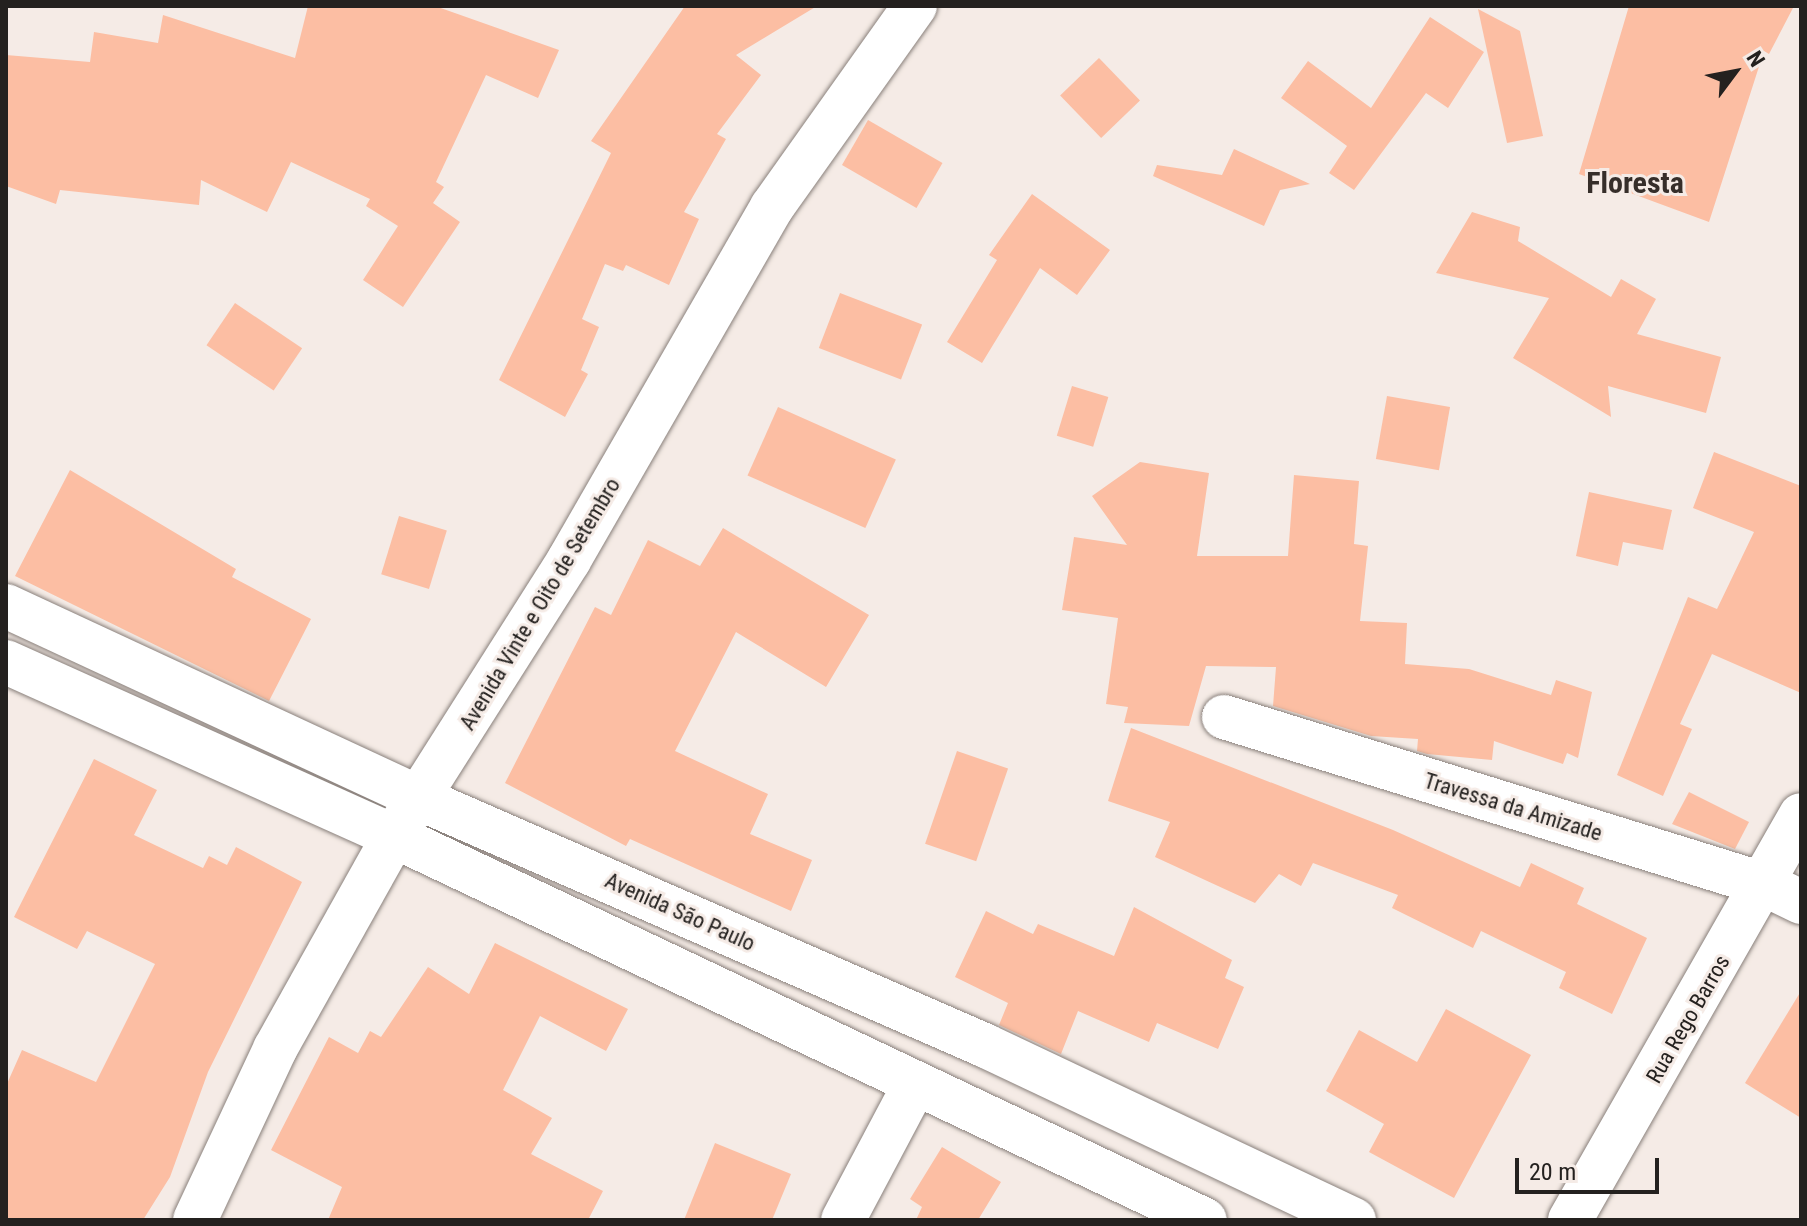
<!DOCTYPE html>
<html>
<head>
<meta charset="utf-8">
<style>
	body { margin:0 }
	#map { position:relative; width:1807px; height:1226px; overflow:hidden; background:#f5ebe6; font-family:"Roboto Condensed",sans-serif }
	div>[style] { position:absolute }
	.building>* { inset:0; background:#fcbea3; transform-origin:0 0 }
	.roads { filter:drop-shadow(0 0 2px #89807b) drop-shadow(0 0 2px #89807b) }
	.street>* { height:44px; margin:-22px; padding:0 22px; transform-origin:22px; border-radius:22px; background:#fff }
	.secondary>* { height:44px; margin:-22px; padding:0 22px; transform-origin:22px; border-radius:22px; background:#fff }
	span { translate:-50% -50%; white-space:nowrap; text-align:center; line-height:1.15; -webkit-text-stroke:6px #f5ebe6; paint-order:stroke }
	.street-label { font-size:22px; color:#24211f }
	.district-label { font-size:30px; color:#362e2a; font-weight:700 }
	.frame { position:absolute; inset:0; border:8px solid #24211f; pointer-events:none }
	.north { position:absolute; left:1695px; top:32px; width:80px; height:80px; -webkit-text-stroke:6px #f5ebe6; paint-order:stroke; rotate:58deg; font-size:22px; font-weight:700; line-height:32px; text-align:center; color:#24211f }
	.north::after { content:''; display:block; margin:auto; width:28px; height:36px; background:#24211f; clip-path:polygon(50% 0,100% 100%,50% 72%,0 100%) }
	.scale { position:absolute; left:1515px; top:1158px; width:144px; height:36px; box-sizing:border-box; border:4px solid #24211f; border-top:0; padding-left:10px; font-size:24px; line-height:28px; white-space:nowrap; color:#24211f; -webkit-text-stroke:6px #f5ebe6; paint-order:stroke }
</style>
</head>
<body>
<div id="map">
	<div class="building">
		<div style="clip-path:polygon(308px 6px,435px 6px,559px 50px,538px 98px,486px 75px,436px 182px,444px 187px,433px 203px,460px 222px,403px 307px,363px 280px,398px 226px,366px 206px,370px 199px,291px 162px,267px 212px,201px 180px,199px 205px,60px 190px,56px 204px,6px 186px,6px 55px,90px 62px,94px 32px,158px 43px,163px 15px,295px 58px)"></div>
		<div style="clip-path:polygon(685px 6px,817px 6px,736px 55px,761px 75px,717px 134px,726px 139px,684px 212px,699px 219px,669px 285px,626px 265px,623px 271px,605px 264px,582px 319px,599px 327px,581px 370px,588px 374px,565px 417px,499px 380px,611px 153px,591px 141px)"></div>
		<div style="clip-path:polygon(1629px 6px,1794px 6px,1769px 54px,1764px 51px,1709px 222px,1579px 174px)"></div>
		<div style="clip-path:polygon(1478px 9px,1520px 31px,1543px 136px,1507px 143px)"></div>
		<div style="clip-path:polygon(1430px 17px,1484px 52px,1448px 108px,1426px 93px,1354px 190px,1329px 173px,1347px 146px,1281px 98px,1308px 61px,1371px 108px)"></div>
		<div style="left:1099px;top:58px;width:59px;height:54px;rotate:46deg"></div>
		<div style="left:868px;top:120px;width:86px;height:52px;rotate:30deg"></div>
		<div style="clip-path:polygon(1234px 149px,1310px 184px,1280px 190px,1264px 226px,1153px 176px,1157px 165px,1222px 175px)"></div>
		<div style="clip-path:polygon(1032px 194px,1110px 250px,1077px 295px,1040px 268px,982px 363px,947px 342px,997px 260px,989px 255px)"></div>
		<div style="clip-path:polygon(1472px 212px,1520px 227px,1518px 241px,1611px 297px,1621px 279px,1656px 299px,1637px 334px,1721px 357px,1706px 413px,1608px 386px,1611px 417px,1513px 358px,1549px 298px,1436px 273px)"></div>
		<div style="left:840px;top:293px;width:88px;height:59px;rotate:21deg"></div>
		<div style="left:235px;top:303px;width:81px;height:51px;rotate:34deg"></div>
		<div style="left:1072px;top:386px;width:38px;height:52px;rotate:17deg"></div>
		<div style="left:1387px;top:396px;width:64px;height:64px;rotate:10deg"></div>
		<div style="left:778px;top:407px;width:129px;height:75px;rotate:24deg"></div>
		<div style="clip-path:polygon(1714px 452px,1801px 486px,1801px 693px,1712px 654px,1680px 724px,1692px 729px,1663px 796px,1617px 775px,1688px 597px,1717px 609px,1754px 532px,1693px 508px)"></div>
		<div style="clip-path:polygon(1140px 462px,1209px 473px,1197px 556px,1288px 556px,1294px 475px,1359px 481px,1354px 544px,1368px 546px,1360px 621px,1407px 623px,1405px 664px,1469px 669px,1551px 695px,1556px 680px,1592px 692px,1578px 758px,1567px 753px,1563px 764px,1494px 741px,1492px 760px,1427px 754px,1417px 751px,1418px 739px,1371px 736px,1273px 706px,1276px 667px,1206px 666px,1189px 726px,1124px 723px,1128px 707px,1106px 704px,1118px 618px,1062px 610px,1074px 537px,1127px 545px,1092px 496px)"></div>
		<div style="clip-path:polygon(70px 470px,236px 569px,232px 577px,311px 619px,269px 701px,15px 576px)"></div>
		<div style="clip-path:polygon(1589px 492px,1672px 510px,1663px 550px,1623px 542px,1618px 566px,1576px 556px)"></div>
		<div style="left:399px;top:516px;width:50px;height:61px;rotate:17deg"></div>
		<div style="clip-path:polygon(723px 528px,869px 615px,826px 687px,736px 632px,675px 751px,768px 794px,750px 834px,812px 860px,791px 911px,630px 839px,626px 846px,505px 783px,595px 607px,611px 615px,648px 540px,700px 566px)"></div>
		<div style="clip-path:polygon(1131px 728px,1393px 830px,1520px 887px,1531px 863px,1584px 888px,1577px 904px,1647px 938px,1612px 1014px,1559px 988px,1566px 972px,1481px 931px,1473px 948px,1392px 908px,1398px 895px,1313px 863px,1301px 886px,1279px 874px,1255px 903px,1155px 857px,1170px 822px,1108px 801px)"></div>
		<div style="left:957px;top:751px;width:54px;height:98px;rotate:19deg"></div>
		<div style="clip-path:polygon(94px 759px,157px 790px,134px 835px,203px 868px,209px 856px,227px 865px,236px 847px,302px 882px,208px 1072px,170px 1177px,143px 1220px,6px 1220px,6px 1086px,22px 1050px,96px 1082px,155px 964px,87px 931px,77px 949px,14px 917px)"></div>
		<div style="clip-path:polygon(1689px 792px,1749px 822px,1735px 849px,1672px 824px)"></div>
		<div style="clip-path:polygon(1134px 907px,1232px 960px,1225px 978px,1244px 987px,1218px 1049px,1157px 1023px,1149px 1042px,1078px 1011px,1061px 1054px,999px 1025px,1008px 1003px,955px 977px,986px 911px,1033px 934px,1038px 924px,1114px 956px)"></div>
		<div style="clip-path:polygon(495px 943px,628px 1009px,606px 1051px,540px 1016px,503px 1090px,552px 1118px,531px 1154px,603px 1191px,588px 1220px,328px 1220px,342px 1187px,271px 1150px,329px 1037px,358px 1053px,370px 1031px,381px 1037px,428px 967px,469px 994px)"></div>
		<div style="clip-path:polygon(1801px 991px,1801px 1118px,1745px 1083px)"></div>
		<div style="clip-path:polygon(1446px 1009px,1531px 1055px,1454px 1198px,1369px 1152px,1384px 1124px,1326px 1091px,1359px 1030px,1417px 1062px)"></div>
		<div style="clip-path:polygon(715px 1143px,791px 1174px,772px 1220px,684px 1220px)"></div>
		<div style="clip-path:polygon(942px 1147px,1001px 1182px,978px 1220px,916px 1220px,922px 1207px,910px 1199px)"></div>
	</div>
	<div class="roads">
		<div class="street">
			<div style="left:1224px;top:717px;width:567px;rotate:17.22deg"></div>
			<div style="left:1766px;top:885px;width:39px;rotate:26deg"></div>
			<div style="left:195px;top:1220px;width:189px;rotate:-64.9deg"></div>
			<div style="left:275px;top:1049px;width:244px;rotate:-60.8deg"></div>
			<div style="left:394px;top:836px;width:327px;rotate:-57.6deg"></div>
			<div style="left:569px;top:560px;width:407px;rotate:-60.1deg"></div>
			<div style="left:772px;top:207px;width:247px;rotate:-54.6deg"></div>
			<div style="left:843px;top:1220px;width:154px;rotate:-62.1deg"></div>
			<div style="left:1570px;top:1220px;width:466px;rotate:-60.3deg"></div>
		</div>
		<div class="secondary">
			<div style="left:6px;top:606px;width:460px;rotate:24.9deg"></div>
			<div style="left:423px;top:800px;width:614px;rotate:23.6deg"></div>
			<div style="left:986px;top:1046px;width:407px;rotate:25.3deg"></div>
			<div style="left:6px;top:662px;width:425px;rotate:24.2deg"></div>
			<div style="left:394px;top:836px;width:897px;rotate:25.34deg"></div>
		</div>
	</div>
	<div class="street-label">
		<span style="left:540px;top:604px;rotate:-59deg">Avenida Vinte e Oito de Setembro</span>
		<span style="left:1513px;top:807px;rotate:17deg">Travessa da Amizade</span>
		<span style="left:680px;top:912px;rotate:24deg">Avenida São Paulo</span>
		<span style="left:1688px;top:1019px;rotate:-60deg">Rua Rego Barros</span>
	</div>
	<div class="district-label">
		<span style="left:1635px;top:183px">Floresta</span>
	</div>
	<div class="frame"></div>
	<div class="north">N</div>
	<div class="scale">20 m</div>
</div>
</body>
</html>
